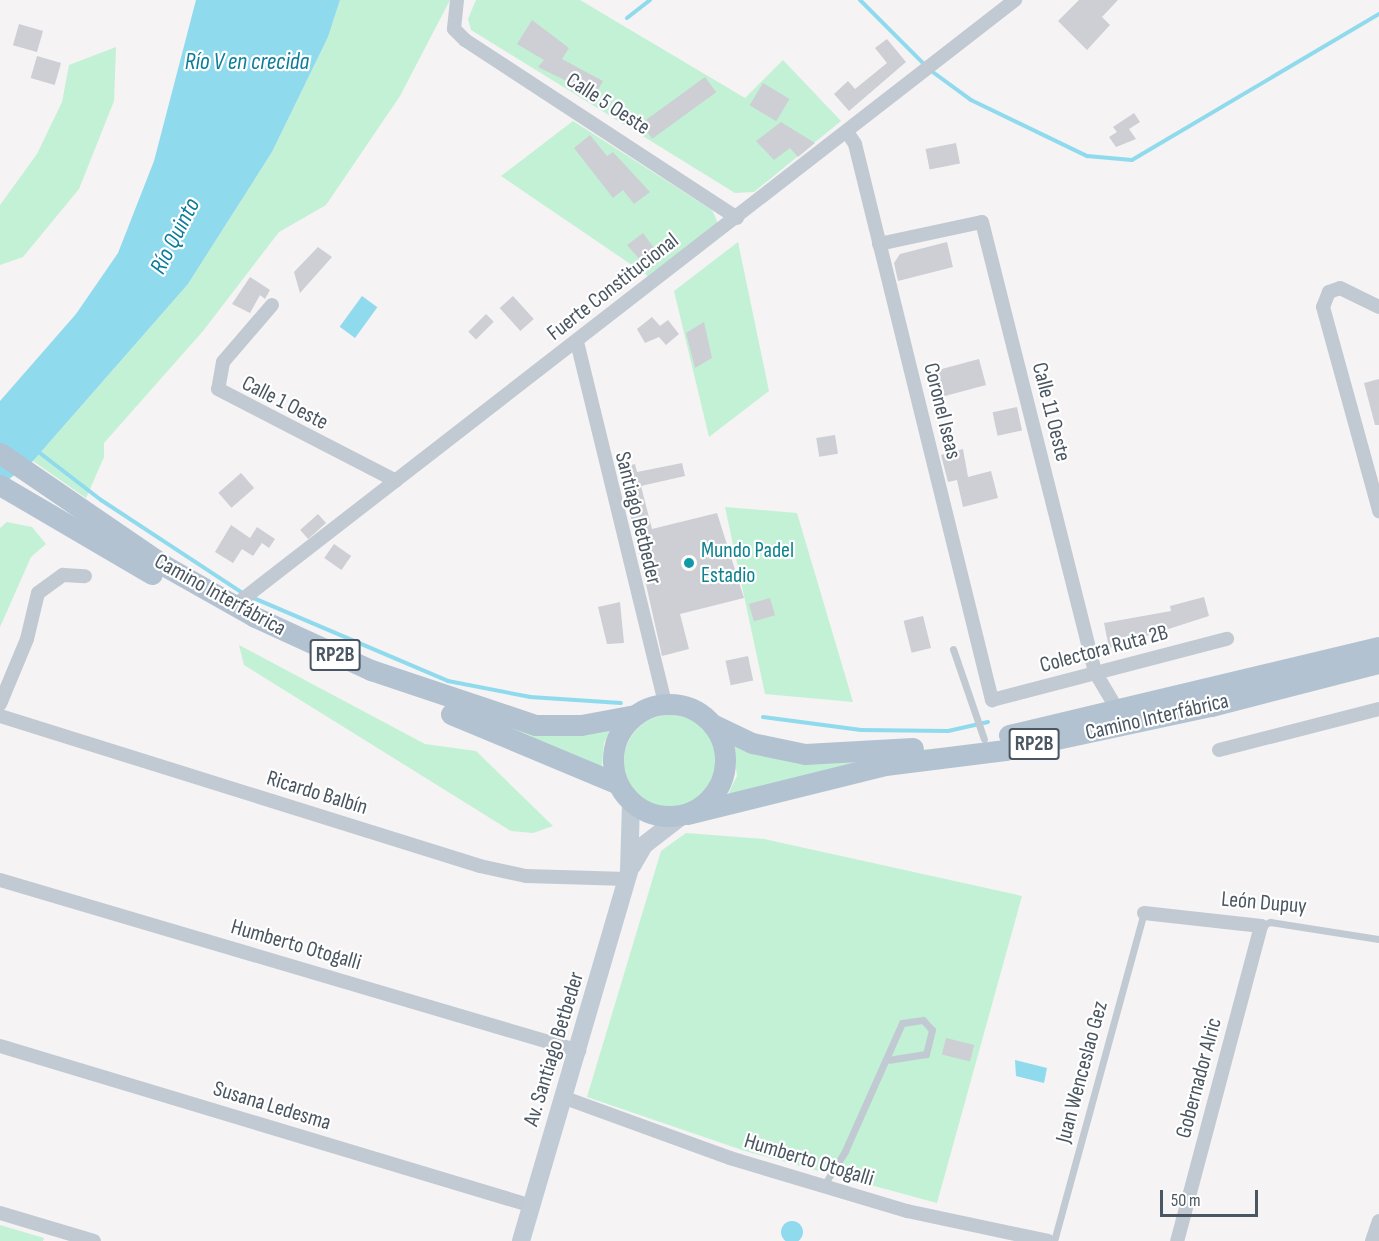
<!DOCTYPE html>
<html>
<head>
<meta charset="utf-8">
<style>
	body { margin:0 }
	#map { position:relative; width:1379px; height:1241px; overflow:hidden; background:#f5f3f3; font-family:"Sofia Sans Condensed",sans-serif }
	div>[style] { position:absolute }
	.green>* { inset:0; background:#c3f1d5 }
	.round { border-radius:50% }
	.water>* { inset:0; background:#90daee; transform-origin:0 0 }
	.stream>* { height:4px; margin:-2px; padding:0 2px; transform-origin:2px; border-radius:2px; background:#90daee }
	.building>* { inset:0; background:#cdcfd5; transform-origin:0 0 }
	.lane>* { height:7px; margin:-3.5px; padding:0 3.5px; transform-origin:3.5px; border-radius:3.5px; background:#c1cad2 }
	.street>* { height:14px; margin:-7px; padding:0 7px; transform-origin:7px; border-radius:7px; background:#c1cad2 }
	.secondary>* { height:18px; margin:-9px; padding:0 9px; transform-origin:9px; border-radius:9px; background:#c1cbd6 }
	.primary>* { height:21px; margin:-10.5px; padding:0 10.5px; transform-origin:10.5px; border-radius:10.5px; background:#b3c2d1 }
	.primary>.ring { margin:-10.5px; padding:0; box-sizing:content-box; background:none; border:21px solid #b3c2d1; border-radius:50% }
	.dots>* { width:16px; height:16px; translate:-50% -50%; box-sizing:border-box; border:3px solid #fff; border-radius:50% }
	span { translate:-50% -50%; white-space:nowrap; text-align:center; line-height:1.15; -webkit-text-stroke:4.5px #fff; paint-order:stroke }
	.shield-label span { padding:2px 4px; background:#fff; border:2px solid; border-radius:4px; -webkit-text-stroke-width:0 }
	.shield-label { font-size:21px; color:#4a5661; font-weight:700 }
	.street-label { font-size:22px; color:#4a5661 }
	.culture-label { font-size:22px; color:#0d838f }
	.left { translate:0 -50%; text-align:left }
	.water-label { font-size:24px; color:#0c7c9b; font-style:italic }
	.scale { position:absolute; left:1160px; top:1190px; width:98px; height:27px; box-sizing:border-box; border:3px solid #4a5661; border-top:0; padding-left:8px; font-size:18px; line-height:21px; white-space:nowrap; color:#4a5661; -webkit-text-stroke:4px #fff; paint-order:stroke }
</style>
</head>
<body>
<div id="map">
	<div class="green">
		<div style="clip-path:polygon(340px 0,450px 0,400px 96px,326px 205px,279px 232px,203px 331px,104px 443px,104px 457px,86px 498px,33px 461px,188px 284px,272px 152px,328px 37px)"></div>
		<div style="clip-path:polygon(476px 0,580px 0,745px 98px,783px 60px,841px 121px,754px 192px,735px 193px,471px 30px,468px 19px)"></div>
		<div style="clip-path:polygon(116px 47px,114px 101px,79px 189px,23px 257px,0 265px,0 205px,37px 154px,62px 102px,69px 65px)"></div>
		<div style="clip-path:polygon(573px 121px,712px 210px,718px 223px,648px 276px,501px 176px)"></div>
		<div style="clip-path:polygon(738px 242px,769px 391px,709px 437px,674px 291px)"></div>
		<div style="clip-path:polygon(725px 507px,797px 513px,853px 702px,765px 694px)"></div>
		<div style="clip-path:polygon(7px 522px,32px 527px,46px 544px,31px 557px,0 627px,0 528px)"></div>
		<div style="clip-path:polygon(213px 599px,498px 719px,615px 724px,604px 743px,602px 767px,407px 689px)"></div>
		<div style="clip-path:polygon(239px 645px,425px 744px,476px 751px,553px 826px,533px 833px,511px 831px,244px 665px)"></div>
		<div class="round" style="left:624px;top:715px;width:92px;height:92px"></div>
		<div style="clip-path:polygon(733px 742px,811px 757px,1005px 744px,861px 761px,728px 794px,737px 776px)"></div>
		<div style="clip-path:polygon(686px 833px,764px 839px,1022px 896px,937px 1203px,745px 1151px,587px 1097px,661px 851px)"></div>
		<div style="clip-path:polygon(0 1225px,44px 1238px,43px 1241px,0 1241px)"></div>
	</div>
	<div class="water">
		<div style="clip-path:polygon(196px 0,340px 0,328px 37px,272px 152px,188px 284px,33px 461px,0 486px,0 401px,76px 314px,118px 253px,154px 161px)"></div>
		<div style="left:362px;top:296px;width:19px;height:38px;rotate:36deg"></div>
		<div style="clip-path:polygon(1015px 1060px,1047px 1068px,1044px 1083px,1016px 1076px)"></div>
		<div class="round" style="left:781px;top:1221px;width:22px;height:22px"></div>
	</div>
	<div class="stream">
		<div style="left:860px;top:0;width:92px;rotate:45deg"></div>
		<div style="left:627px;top:18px;width:29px;rotate:-38deg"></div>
		<div style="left:930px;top:70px;width:51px;rotate:36.2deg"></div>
		<div style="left:971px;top:100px;width:129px;rotate:25.8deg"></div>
		<div style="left:1087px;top:156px;width:45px;rotate:5.1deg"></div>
		<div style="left:1132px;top:160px;width:287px;rotate:-30.6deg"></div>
		<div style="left:36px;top:450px;width:82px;rotate:37.6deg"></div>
		<div style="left:101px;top:500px;width:171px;rotate:33.3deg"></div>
		<div style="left:251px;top:597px;width:214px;rotate:23.1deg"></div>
		<div style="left:448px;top:681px;width:84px;rotate:11deg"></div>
		<div style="left:530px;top:697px;width:91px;rotate:3.8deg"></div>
		<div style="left:763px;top:717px;width:99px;rotate:7.6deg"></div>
		<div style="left:861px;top:730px;width:87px;rotate:0.7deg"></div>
		<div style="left:948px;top:731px;width:41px;rotate:-12.7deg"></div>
	</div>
	<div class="building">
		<div style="clip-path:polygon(1079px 0,1118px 0,1102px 17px,1110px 25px,1087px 50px,1058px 21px)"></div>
		<div style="clip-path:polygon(532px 20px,569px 48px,562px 59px,603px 81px,595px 95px,538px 67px,544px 60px,517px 44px)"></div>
		<div style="left:19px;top:24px;width:25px;height:22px;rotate:16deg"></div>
		<div style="clip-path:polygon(887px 39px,906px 62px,849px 111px,834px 94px,848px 81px,855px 89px,887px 63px,875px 48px)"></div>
		<div style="left:37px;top:56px;width:25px;height:23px;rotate:16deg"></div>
		<div style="left:705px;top:77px;width:19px;height:79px;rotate:54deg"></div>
		<div style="left:763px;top:83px;width:31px;height:26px;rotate:31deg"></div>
		<div style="clip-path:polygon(1134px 113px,1140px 122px,1129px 129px,1136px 139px,1116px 147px,1109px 137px,1117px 132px,1113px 127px)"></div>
		<div style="clip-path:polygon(781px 122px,815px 143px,798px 157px,790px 148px,774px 160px,756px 141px)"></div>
		<div style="clip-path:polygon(590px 135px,607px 156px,613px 152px,650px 192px,634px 204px,623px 190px,613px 198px,574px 148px)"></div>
		<div style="left:956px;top:143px;width:21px;height:31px;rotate:79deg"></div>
		<div style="clip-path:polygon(643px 233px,662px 259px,649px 270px,627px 245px)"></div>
		<div style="clip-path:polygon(947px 242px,953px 267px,898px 281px,894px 263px,900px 254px)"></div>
		<div style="clip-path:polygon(318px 247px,332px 257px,300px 293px,294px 272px)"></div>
		<div style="clip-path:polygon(250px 277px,270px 290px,265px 299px,260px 295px,250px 313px,232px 304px)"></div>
		<div style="left:513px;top:296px;width:31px;height:18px;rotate:48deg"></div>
		<div style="left:486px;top:314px;width:11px;height:25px;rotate:45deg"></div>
		<div style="clip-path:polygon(652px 317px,660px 326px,668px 320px,679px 334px,666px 345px,659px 337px,645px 343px,637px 329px)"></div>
		<div style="clip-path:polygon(704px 322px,712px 358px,695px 368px,686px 333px)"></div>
		<div style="left:979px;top:359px;width:27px;height:50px;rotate:75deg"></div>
		<div style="clip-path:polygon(1379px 379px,1379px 425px,1375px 425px,1364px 383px)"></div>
		<div style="left:1017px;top:407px;width:24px;height:25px;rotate:78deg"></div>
		<div style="left:835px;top:435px;width:19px;height:19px;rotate:81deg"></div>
		<div style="clip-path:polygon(963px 449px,968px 477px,991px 471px,998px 498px,963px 507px,957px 480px,948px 482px,941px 455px)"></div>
		<div style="clip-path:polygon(682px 463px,685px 476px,641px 486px,652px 529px,717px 513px,744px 598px,680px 614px,689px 649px,662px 656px,620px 468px,635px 464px,637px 472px)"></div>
		<div style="left:241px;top:473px;width:20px;height:30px;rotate:49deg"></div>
		<div style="left:318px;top:514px;width:12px;height:24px;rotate:48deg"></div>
		<div style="clip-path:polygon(231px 525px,250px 538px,257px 527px,275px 539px,269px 548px,262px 543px,253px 556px,242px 549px,233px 563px,215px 552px)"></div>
		<div style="left:334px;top:544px;width:21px;height:17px;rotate:35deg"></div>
		<div style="clip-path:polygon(1204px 597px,1209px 616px,1109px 648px,1104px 623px,1171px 611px,1170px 606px)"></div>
		<div style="left:770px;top:598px;width:18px;height:22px;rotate:74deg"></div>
		<div style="clip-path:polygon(620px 602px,624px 643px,607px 644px,598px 607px)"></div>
		<div style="left:923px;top:616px;width:33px;height:20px;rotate:76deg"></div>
		<div style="left:748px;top:656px;width:25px;height:23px;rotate:78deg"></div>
		<div style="left:946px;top:1038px;width:29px;height:17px;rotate:14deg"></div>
	</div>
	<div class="lane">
		<div style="left:953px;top:649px;width:95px;rotate:71deg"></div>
		<div style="left:1261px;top:926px;width:10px;rotate:-24deg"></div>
		<div style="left:1270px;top:922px;width:110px;rotate:8.9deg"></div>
		<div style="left:824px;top:1185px;width:40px;rotate:-58deg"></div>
		<div style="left:845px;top:1151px;width:140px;rotate:-66deg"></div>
		<div style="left:902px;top:1023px;width:21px;rotate:-8deg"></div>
		<div style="left:923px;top:1020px;width:13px;rotate:48deg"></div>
		<div style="left:932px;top:1030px;width:25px;rotate:104deg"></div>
		<div style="left:926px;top:1054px;width:37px;rotate:171deg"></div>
		<div style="left:1054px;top:1241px;width:340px;rotate:-74.7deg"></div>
	</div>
	<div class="street">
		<div style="left:457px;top:0;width:29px;rotate:96deg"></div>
		<div style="left:454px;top:29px;width:16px;rotate:45deg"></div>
		<div style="left:465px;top:40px;width:325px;rotate:33.2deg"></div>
		<div style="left:847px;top:132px;width:14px;rotate:56deg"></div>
		<div style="left:855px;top:144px;width:573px;rotate:76.16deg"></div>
		<div style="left:992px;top:700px;width:243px;rotate:-14.6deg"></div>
		<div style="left:879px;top:244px;width:105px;rotate:-12.1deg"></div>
		<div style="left:982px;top:222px;width:464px;rotate:75.9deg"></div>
		<div style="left:1095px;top:672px;width:43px;rotate:59.3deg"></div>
		<div style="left:272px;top:305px;width:75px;rotate:130.7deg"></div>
		<div style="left:223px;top:362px;width:27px;rotate:100deg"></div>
		<div style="left:218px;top:389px;width:200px;rotate:27.3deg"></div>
		<div style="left:1379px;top:307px;width:43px;rotate:-154deg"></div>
		<div style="left:1340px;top:288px;width:12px;rotate:160deg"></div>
		<div style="left:1329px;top:292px;width:16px;rotate:112deg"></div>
		<div style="left:1323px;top:307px;width:212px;rotate:74.6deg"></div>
		<div style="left:577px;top:342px;width:373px;rotate:76.3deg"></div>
		<div style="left:234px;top:606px;width:989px;rotate:-37.81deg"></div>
		<div style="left:0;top:704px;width:70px;rotate:-67.4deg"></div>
		<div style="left:27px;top:639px;width:47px;rotate:-76.6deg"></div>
		<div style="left:38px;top:593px;width:31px;rotate:-36deg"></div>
		<div style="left:63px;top:575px;width:22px;rotate:3deg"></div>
		<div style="left:0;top:716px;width:503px;rotate:17.35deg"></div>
		<div style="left:480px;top:866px;width:47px;rotate:12.3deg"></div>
		<div style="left:526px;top:876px;width:101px;rotate:1.7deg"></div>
		<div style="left:1219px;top:750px;width:165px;rotate:-14.4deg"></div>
		<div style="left:0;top:880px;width:604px;rotate:16.45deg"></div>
		<div style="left:1144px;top:913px;width:118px;rotate:6.3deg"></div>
		<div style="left:1261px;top:926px;width:326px;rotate:104.9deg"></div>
		<div style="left:0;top:1046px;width:556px;rotate:16.74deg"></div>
		<div style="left:565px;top:1098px;width:176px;rotate:20deg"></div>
		<div style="left:730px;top:1158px;width:185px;rotate:16.7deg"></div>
		<div style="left:907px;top:1211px;width:144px;rotate:12deg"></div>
		<div style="left:0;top:1213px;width:98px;rotate:16.6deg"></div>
		<div style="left:1372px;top:1241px;width:21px;rotate:-71deg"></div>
	</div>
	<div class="secondary">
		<div style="left:632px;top:866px;width:24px;rotate:-60deg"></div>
		<div style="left:644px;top:845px;width:49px;rotate:-37.6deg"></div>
		<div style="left:521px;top:1241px;width:385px;rotate:-73.7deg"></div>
		<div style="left:629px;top:871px;width:69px;rotate:-88.3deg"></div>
	</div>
	<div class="primary">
		<div style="left:0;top:453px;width:200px;rotate:34.4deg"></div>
		<div style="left:165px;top:566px;width:103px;rotate:29.5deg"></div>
		<div style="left:255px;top:617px;width:128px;rotate:24.6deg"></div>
		<div style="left:371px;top:670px;width:173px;rotate:18.5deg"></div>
		<div style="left:535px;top:725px;width:46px"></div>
		<div style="left:581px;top:725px;width:55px;rotate:-10.5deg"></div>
		<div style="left:0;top:485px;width:176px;rotate:30.4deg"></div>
		<div class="ring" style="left:613px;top:704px;width:91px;height:91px"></div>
		<div style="left:451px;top:714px;width:181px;rotate:22.7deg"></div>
		<div style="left:712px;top:724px;width:44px;rotate:25.4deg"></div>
		<div style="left:752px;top:743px;width:54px;rotate:11.7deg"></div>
		<div style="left:805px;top:754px;width:108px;rotate:-3.2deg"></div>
		<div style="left:1009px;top:735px;width:380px;rotate:-13.4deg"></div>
		<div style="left:687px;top:814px;width:204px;rotate:-13.9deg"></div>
		<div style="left:885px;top:765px;width:121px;rotate:-7.1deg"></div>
		<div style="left:1005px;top:750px;width:211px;rotate:-12.1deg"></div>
		<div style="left:1211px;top:706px;width:173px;rotate:-14.4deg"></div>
	</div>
	<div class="dots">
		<div style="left:689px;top:563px;background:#0f9aa8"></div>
	</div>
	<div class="shield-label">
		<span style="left:335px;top:655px">RP2B</span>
		<span style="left:1034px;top:744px">RP2B</span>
	</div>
	<div class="street-label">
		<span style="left:608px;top:104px;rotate:33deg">Calle 5 Oeste</span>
		<span style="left:613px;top:287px;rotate:-38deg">Fuerte Constitucional</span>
		<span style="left:285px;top:403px;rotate:27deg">Calle 1 Oeste</span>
		<span style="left:942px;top:411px;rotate:76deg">Coronel Iseas</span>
		<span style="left:1051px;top:412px;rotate:76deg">Calle 11 Oeste</span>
		<span style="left:638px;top:518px;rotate:76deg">Santiago Betbeder</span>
		<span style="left:220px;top:595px;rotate:29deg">Camino Interfábrica</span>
		<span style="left:1104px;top:649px;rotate:-15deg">Colectora Ruta 2B</span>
		<span style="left:1157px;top:717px;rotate:-13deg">Camino Interfábrica</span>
		<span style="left:317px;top:793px;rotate:17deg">Ricardo Balbín</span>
		<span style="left:1264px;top:903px;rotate:5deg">León Dupuy</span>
		<span style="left:296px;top:945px;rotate:16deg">Humberto Otogalli</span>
		<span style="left:554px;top:1049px;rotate:-73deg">Av. Santiago Betbeder</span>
		<span style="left:1082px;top:1072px;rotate:-75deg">Juan Wenceslao Gez</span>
		<span style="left:1199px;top:1078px;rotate:-75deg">Gobernador Alric</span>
		<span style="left:272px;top:1106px;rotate:17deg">Susana Ledesma</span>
		<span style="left:809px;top:1160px;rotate:17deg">Humberto Otogalli</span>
	</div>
	<div class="culture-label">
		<span class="left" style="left:701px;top:563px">Mundo Padel<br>Estadio</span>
	</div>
	<div class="water-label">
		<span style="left:247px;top:62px">Río V en crecida</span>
		<span style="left:175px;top:236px;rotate:-63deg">Río Quinto</span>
	</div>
	<div class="scale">50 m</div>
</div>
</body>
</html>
